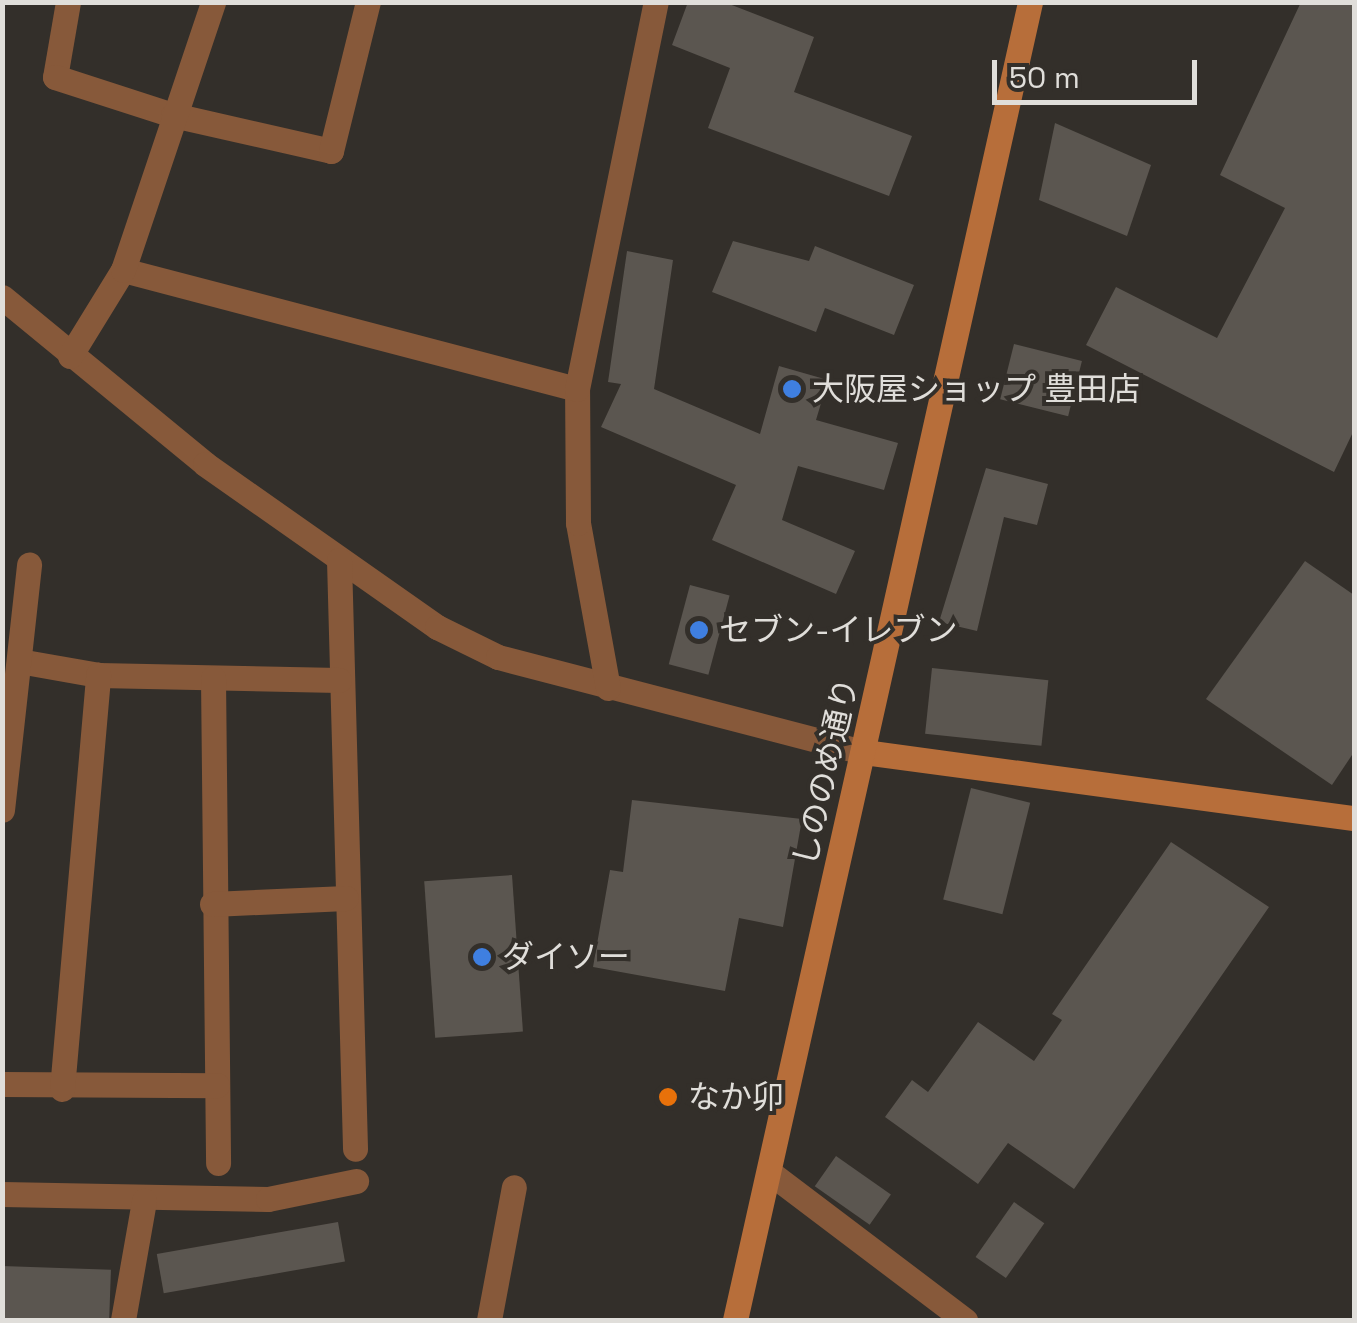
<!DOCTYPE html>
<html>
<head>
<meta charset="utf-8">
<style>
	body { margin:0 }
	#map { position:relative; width:1357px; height:1323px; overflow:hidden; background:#332f2a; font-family:"Space Grotesk","Noto Sans JP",sans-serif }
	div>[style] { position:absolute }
	.building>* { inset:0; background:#5b5650; transform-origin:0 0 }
	.street>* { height:25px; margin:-12.5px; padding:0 12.5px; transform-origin:12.5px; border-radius:12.5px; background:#87593a }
	.secondary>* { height:25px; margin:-12.5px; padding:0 12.5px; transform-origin:12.5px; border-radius:12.5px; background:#b76e3a }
	.dots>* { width:28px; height:28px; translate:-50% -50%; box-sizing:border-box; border:5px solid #332f2a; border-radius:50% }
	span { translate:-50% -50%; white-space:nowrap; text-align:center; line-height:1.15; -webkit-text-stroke:8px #332f2a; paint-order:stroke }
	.poi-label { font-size:32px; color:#e0deda }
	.left { translate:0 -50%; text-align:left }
	.street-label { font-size:32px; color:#e0deda }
	.frame { position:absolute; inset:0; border:5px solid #e0deda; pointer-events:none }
	.scale { position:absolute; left:992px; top:60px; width:205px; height:45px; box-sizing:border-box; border:5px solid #e0deda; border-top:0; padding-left:12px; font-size:30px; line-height:35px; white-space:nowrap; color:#e0deda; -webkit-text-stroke:8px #332f2a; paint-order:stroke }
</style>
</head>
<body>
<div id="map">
	<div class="building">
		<div style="clip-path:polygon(688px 2px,724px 2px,814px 37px,794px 92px,912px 136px,889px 196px,708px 128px,730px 68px,672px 45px)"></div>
		<div style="clip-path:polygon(1301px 2px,1354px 2px,1354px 430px,1334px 472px,1086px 345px,1116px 287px,1217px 338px,1285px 208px,1220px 175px)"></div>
		<div style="clip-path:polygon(1055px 123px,1151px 165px,1127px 236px,1039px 200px)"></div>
		<div style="clip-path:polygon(733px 241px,809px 261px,815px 246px,914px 285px,894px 335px,825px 308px,816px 332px,712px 292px)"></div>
		<div style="clip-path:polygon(627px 251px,673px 260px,654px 389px,760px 434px,779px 366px,828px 380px,816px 420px,898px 443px,884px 490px,798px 466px,782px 520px,855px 551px,836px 594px,712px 540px,736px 485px,601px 427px,621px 384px,608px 382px)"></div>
		<div style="left:1014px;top:344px;width:70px;height:57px;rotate:14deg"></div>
		<div style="clip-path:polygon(986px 468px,1048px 484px,1037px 525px,1004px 517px,977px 631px,939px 622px)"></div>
		<div style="clip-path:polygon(1305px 561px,1354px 595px,1354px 752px,1332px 785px,1206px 699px)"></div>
		<div style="left:690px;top:585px;width:41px;height:82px;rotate:15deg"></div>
		<div style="left:932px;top:668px;width:117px;height:66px;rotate:6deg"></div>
		<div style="left:971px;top:788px;width:61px;height:115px;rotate:14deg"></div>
		<div style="clip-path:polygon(632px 800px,802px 819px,783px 927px,739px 918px,725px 991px,593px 967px,610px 870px,623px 872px)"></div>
		<div style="clip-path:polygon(1171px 842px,1269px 907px,1074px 1189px,1008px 1143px,978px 1184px,885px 1117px,912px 1080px,928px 1092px,978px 1022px,1034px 1061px,1062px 1020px,1052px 1014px)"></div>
		<div style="left:512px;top:875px;width:157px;height:88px;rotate:86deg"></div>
		<div style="left:836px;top:1156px;width:67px;height:37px;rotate:35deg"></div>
		<div style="left:1014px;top:1202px;width:37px;height:67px;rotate:35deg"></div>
		<div style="left:338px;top:1222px;width:40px;height:184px;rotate:80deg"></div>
		<div style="left:2px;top:1266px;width:109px;height:54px;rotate:2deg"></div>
	</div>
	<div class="street">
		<div style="left:68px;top:2px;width:76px;rotate:99.8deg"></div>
		<div style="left:55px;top:77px;width:124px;rotate:17.9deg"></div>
		<div style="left:173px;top:115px;width:162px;rotate:12.8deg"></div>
		<div style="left:331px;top:151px;width:154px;rotate:-76.1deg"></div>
		<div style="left:123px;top:270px;width:469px;rotate:14.7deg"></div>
		<div style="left:2px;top:297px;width:263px;rotate:39.4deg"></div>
		<div style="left:205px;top:464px;width:284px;rotate:35.1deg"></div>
		<div style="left:437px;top:627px;width:68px;rotate:26.2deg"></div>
		<div style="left:498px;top:657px;width:378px;rotate:14.6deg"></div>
		<div style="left:70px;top:356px;width:101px;rotate:-58.4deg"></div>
		<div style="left:123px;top:270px;width:283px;rotate:-71.4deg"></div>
		<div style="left:339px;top:560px;width:589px;rotate:88.44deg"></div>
		<div style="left:19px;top:661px;width:80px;rotate:10deg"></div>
		<div style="left:98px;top:675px;width:241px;rotate:1.2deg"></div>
		<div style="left:213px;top:678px;width:485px;rotate:89.4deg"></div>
		<div style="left:608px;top:688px;width:168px;rotate:-100.3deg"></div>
		<div style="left:578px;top:523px;width:134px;rotate:-90.4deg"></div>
		<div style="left:577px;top:389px;width:395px;rotate:-78.5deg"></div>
		<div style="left:2px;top:810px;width:247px;rotate:-83.7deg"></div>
		<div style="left:212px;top:904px;width:134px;rotate:-2.6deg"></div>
		<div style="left:2px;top:1084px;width:215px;rotate:0.3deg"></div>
		<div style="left:62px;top:1089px;width:416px;rotate:-85deg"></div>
		<div style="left:769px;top:1172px;width:246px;rotate:37.1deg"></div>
		<div style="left:2px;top:1194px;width:266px;rotate:1.1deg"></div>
		<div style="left:268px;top:1199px;width:90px;rotate:-11.6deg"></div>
		<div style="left:123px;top:1320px;width:121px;rotate:-80deg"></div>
		<div style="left:489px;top:1320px;width:135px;rotate:-79.4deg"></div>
	</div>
	<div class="secondary">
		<div style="left:864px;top:752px;width:494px;rotate:7.7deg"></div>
		<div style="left:735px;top:1320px;width:1351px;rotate:-77.38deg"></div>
	</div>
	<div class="dots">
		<div style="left:792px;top:389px;background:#3f7fe0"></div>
		<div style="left:699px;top:630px;background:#3f7fe0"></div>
		<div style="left:482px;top:957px;background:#3f7fe0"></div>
		<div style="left:668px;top:1097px;background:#e8710a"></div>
	</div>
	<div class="poi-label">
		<span class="left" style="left:812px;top:389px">大阪屋ショップ 豊田店</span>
		<span class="left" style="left:719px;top:630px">セブン-イレブン</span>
		<span class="left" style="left:502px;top:957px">ダイソー</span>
		<span class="left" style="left:688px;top:1097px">なか卯</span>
	</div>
	<div class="street-label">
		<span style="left:826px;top:772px;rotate:-77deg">しののめ通り</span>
	</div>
	<div class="frame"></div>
	<div class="scale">50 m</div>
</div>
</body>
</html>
